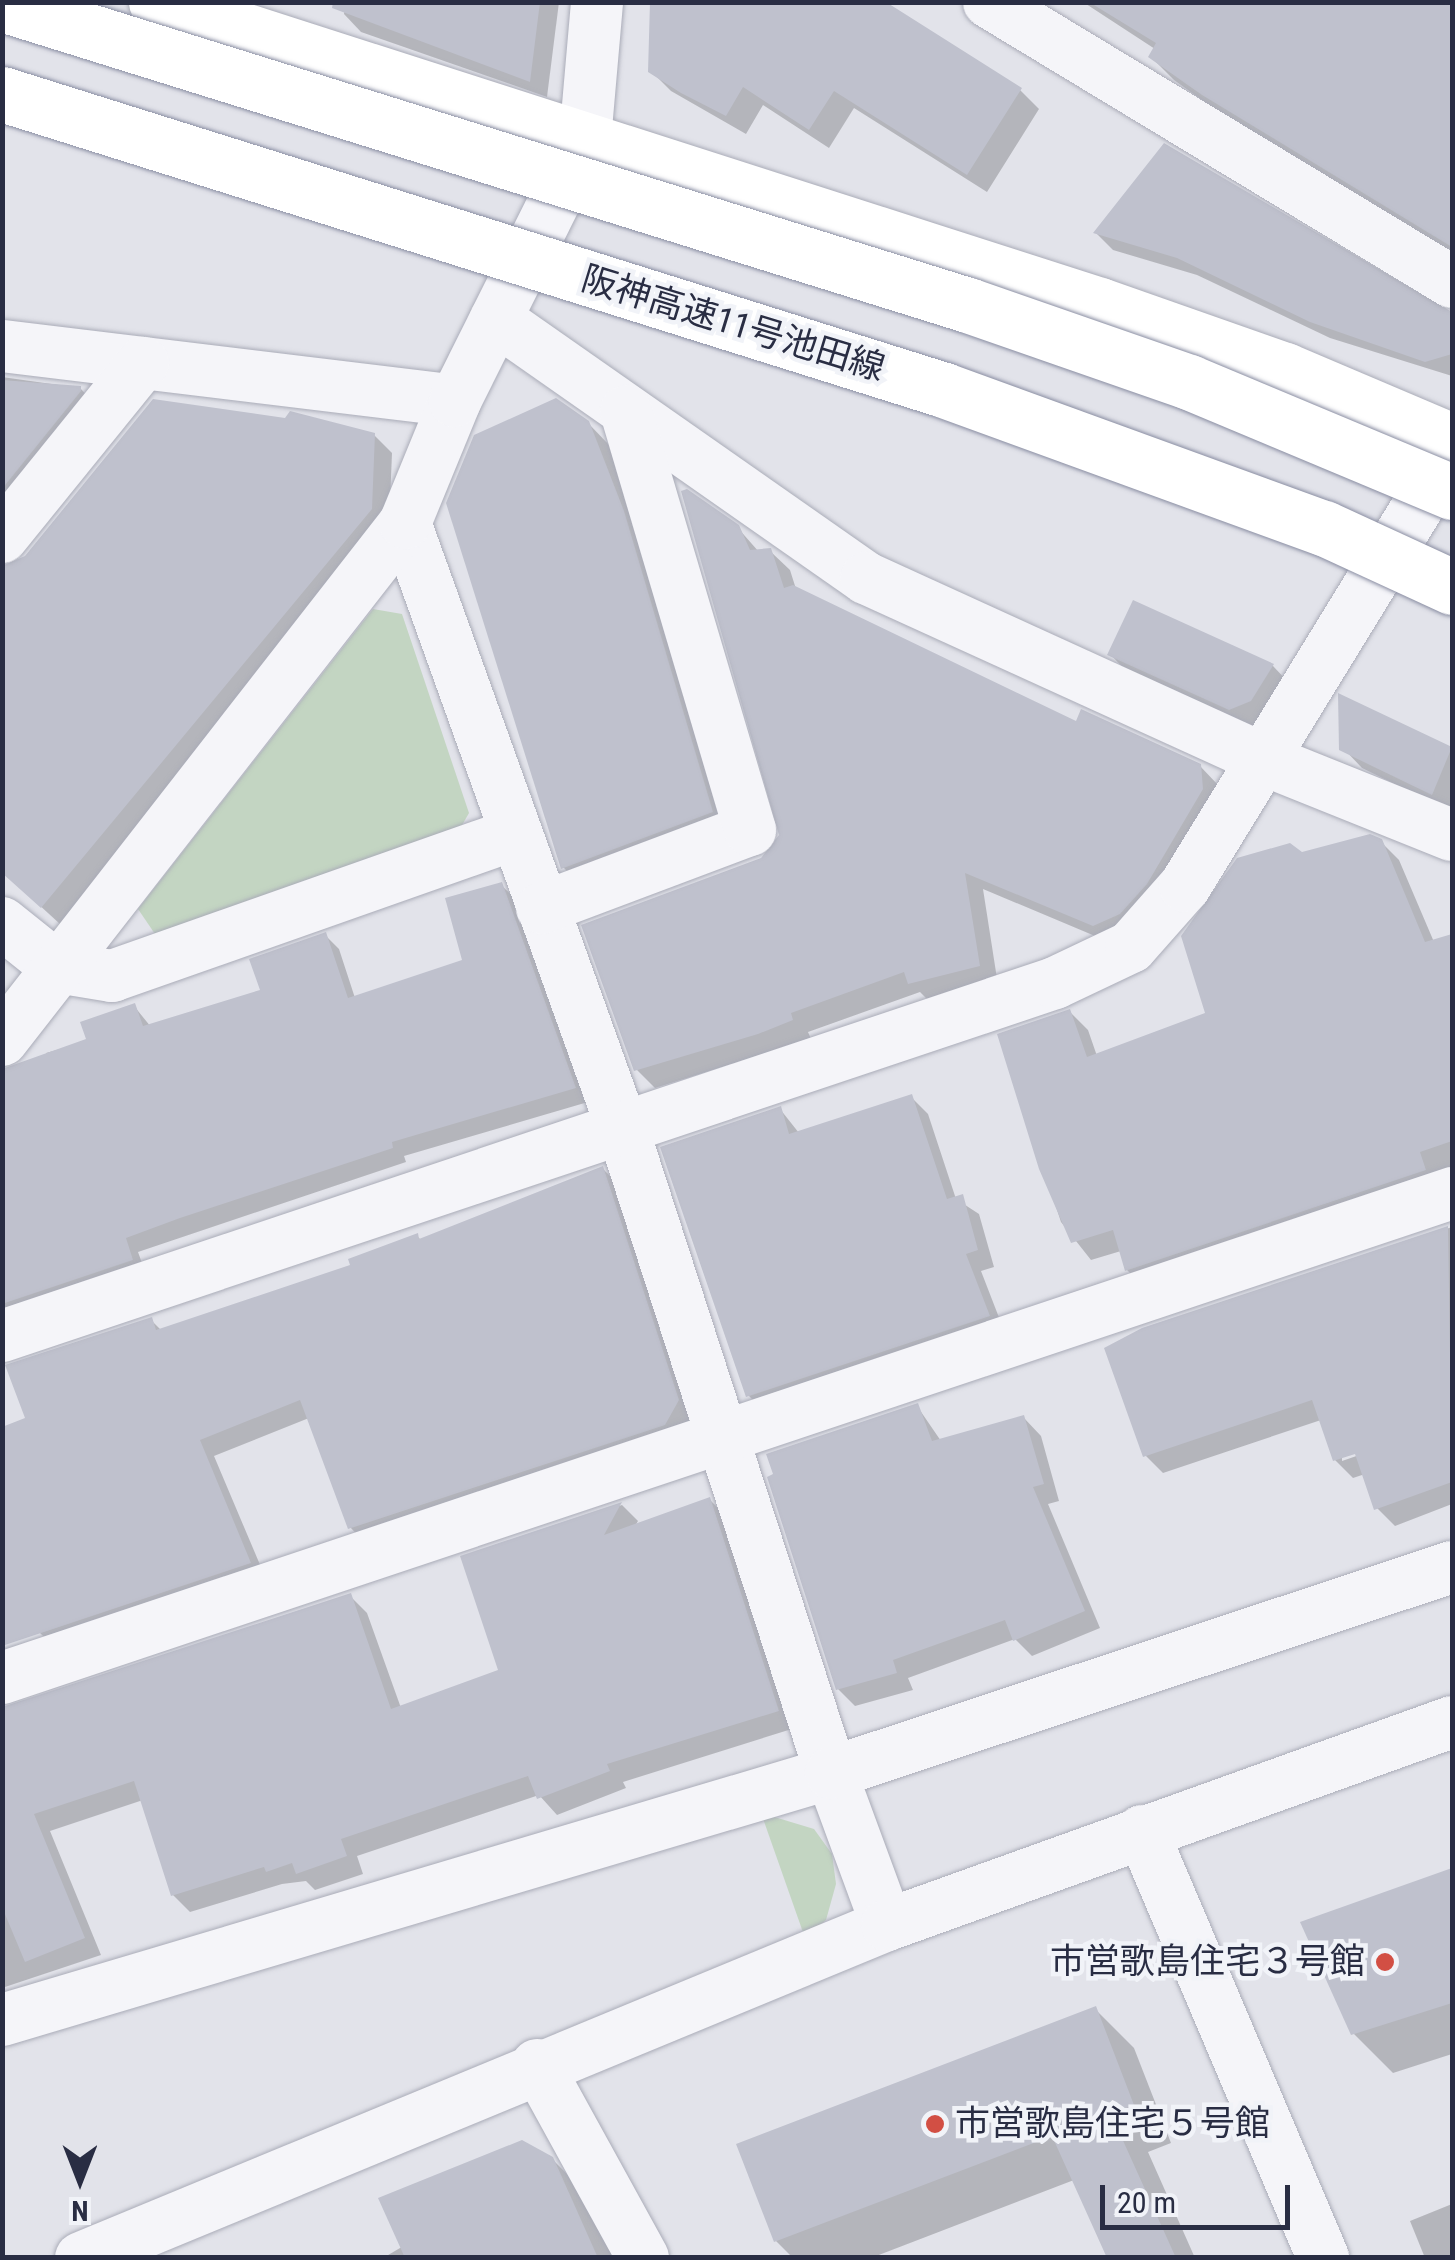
<!DOCTYPE html>
<html>
<head>
<meta charset="utf-8">
<style>
	body { margin:0 }
	#map { position:relative; width:1455px; height:2260px; overflow:hidden; background:#e2e3ea; font-family:"Roboto Condensed","Noto Sans JP",sans-serif }
	div>[style] { position:absolute }
	.green>* { inset:0; background:#c3d5c2 }
	.shadow>* { inset:0; background:#0003 }
	.building>* { inset:0; background:#bfc1cd }
	.roads { filter:drop-shadow(0 0 2px #aaacb8) drop-shadow(0 0 2px #aaacb8) }
	.street>* { height:52px; margin:-26px; padding:0 26px; transform-origin:26px; border-radius:26px; background:#f5f5f9 }
	.secondary>* { height:55px; margin:-27.5px; padding:0 27.5px; transform-origin:27.5px; border-radius:27.5px; background:#fff }
	.bridges { filter:drop-shadow(0 0 2px #898da2) drop-shadow(0 0 2px #898da2) }
	.highway-bridge>* { height:55px; margin:-27.5px; padding:0 27.5px; transform-origin:27.5px; border-radius:27.5px; background:#fff }
	.dots>* { width:28px; height:28px; translate:-50% -50%; box-sizing:border-box; border:5px solid #f1f3f8; border-radius:50% }
	span { translate:-50% -50%; white-space:nowrap; text-align:center; line-height:1.15; -webkit-text-stroke:9px #f1f3f8; paint-order:stroke }
	.street-label { font-size:35px; color:#292d43 }
	.poi-label { font-size:35px; color:#292d43 }
	.right { translate:-100% -50%; text-align:right }
	.left { translate:0 -50%; text-align:left }
	.frame { position:absolute; inset:0; border:5px solid #292d43; pointer-events:none }
	.north { position:absolute; left:30px; top:2130px; width:100px; height:100px; -webkit-text-stroke:8px #f1f3f8; paint-order:stroke; rotate:180deg; font-size:28px; font-weight:700; line-height:40px; text-align:center; color:#292d43 }
	.north::after { content:''; display:block; margin:auto; width:35px; height:45px; background:#292d43; clip-path:polygon(50% 0,100% 100%,50% 72%,0 100%) }
	.scale { position:absolute; left:1100px; top:2185px; width:190px; height:45px; box-sizing:border-box; border:5px solid #292d43; border-top:0; padding-left:12px; font-size:30px; line-height:35px; white-space:nowrap; color:#292d43; -webkit-text-stroke:8px #f1f3f8; paint-order:stroke }
</style>
</head>
<body>
<div id="map">
	<div class="green">
		<div style="clip-path:polygon(373px 609px,402px 614px,469px 813px,454px 839px,155px 934px,138px 909px)"></div>
		<div style="clip-path:polygon(761px 1813px,814px 1829px,832px 1854px,836px 1884px,826px 1920px,805px 1938px)"></div>
	</div>
	<div class="shadow">
		<div style="clip-path:polygon(345px 2px,559px 2px,547px 97px,361px 32px,344px 14px)"></div>
		<div style="clip-path:polygon(1083px 2px,1452px 2px,1452px 256px,1227px 118px,1174px 80px,1151px 57px,1155px 49px)"></div>
		<div style="clip-path:polygon(651px 71px,1020px 90px,1039px 109px,987px 192px,854px 108px,829px 148px,763px 105px,746px 134px,671px 91px)"></div>
		<div style="clip-path:polygon(1096px 233px,1447px 313px,1452px 376px,1330px 338px,1197px 275px,1113px 250px)"></div>
		<div style="clip-path:polygon(2px 377px,80px 388px,97px 406px,2px 528px)"></div>
		<div style="clip-path:polygon(588px 423px,612px 448px,735px 835px,587px 891px,563px 867px)"></div>
		<div style="clip-path:polygon(374px 435px,392px 453px,389px 527px,60px 924px,2px 871px)"></div>
		<div style="clip-path:polygon(737px 527px,759px 552px,770px 551px,790px 570px,796px 589px,1077px 724px,1200px 766px,1219px 786px,1221px 809px,1114px 944px,983px 889px,998px 985px,930px 1002px,920px 992px,808px 1032px,811px 1039px,655px 1088px,636px 1069px,782px 838px)"></div>
		<div style="clip-path:polygon(1110px 654px,1273px 666px,1290px 684px,1269px 718px,1248px 727px,1127px 672px)"></div>
		<div style="clip-path:polygon(1339px 697px,1452px 750px,1450px 811px,1362px 768px,1344px 749px)"></div>
		<div style="clip-path:polygon(1380px 841px,1399px 860px,1434px 942px,1452px 936px,1452px 1185px,1145px 1288px,1127px 1270px,1121px 1251px,1091px 1260px,1061px 1222px,1000px 1036px,1070px 1012px,1088px 1030px,1097px 1056px,1208px 1015px,1301px 855px)"></div>
		<div style="clip-path:polygon(501px 885px,516px 899px,588px 1102px,404px 1156px,406px 1162px,138px 1252px,146px 1274px,2px 1321px,2px 1110px,49px 1063px,46px 1053px,89px 1041px,134px 1006px,151px 1027px,263px 992px,325px 935px,339px 949px,355px 998px,465px 962px)"></div>
		<div style="clip-path:polygon(911px 1097px,928px 1114px,956px 1199px,979px 1214px,994px 1267px,981px 1271px,1005px 1333px,766px 1413px,749px 1396px,780px 1109px,799px 1133px)"></div>
		<div style="clip-path:polygon(603px 1169px,619px 1185px,694px 1417px,681px 1440px,366px 1544px,350px 1527px,309px 1418px,214px 1456px,266px 1579px,57px 1649px,40px 1633px,29px 1419px,151px 1320px,162px 1331px,353px 1267px,417px 1236px,422px 1241px)"></div>
		<div style="clip-path:polygon(evenodd,1452px 1227px,1452px 1504px,1395px 1526px,1377px 1508px,1365px 1474px,1353px 1478px,1335px 1460px,1321px 1420px,1163px 1473px,1145px 1455px,1143px 1331px,1452px 1227px,1368px 1452px,1342px 1461px,1342px 1455px,1368px 1452px)"></div>
		<div style="clip-path:polygon(917px 1406px,941px 1441px,1024px 1418px,1041px 1436px,1059px 1501px,1048px 1504px,1100px 1628px,1032px 1656px,1015px 1639px,908px 1678px,913px 1690px,855px 1706px,838px 1689px)"></div>
		<div style="clip-path:polygon(710px 1500px,727px 1517px,795px 1728px,623px 1782px,626px 1788px,557px 1815px,539px 1795px,357px 1856px,363px 1874px,315px 1890px,306px 1881px,282px 1884px,190px 1912px,173px 1895px,143px 1800px,50px 1831px,101px 1955px,2px 1988px,2px 1735px,350px 1596px,367px 1613px,401px 1708px,501px 1671px,464px 1558px,622px 1505px,638px 1521px,635px 1526px)"></div>
		<div style="clip-path:polygon(1452px 1870px,1452px 2054px,1393px 2073px,1353px 2033px,1304px 1923px)"></div>
		<div style="clip-path:polygon(1095px 2009px,1134px 2048px,1171px 2143px,1148px 2152px,1195px 2258px,1109px 2258px,1074px 2180px,871px 2258px,793px 2258px,776px 2241px)"></div>
		<div style="clip-path:polygon(552px 2159px,580px 2187px,614px 2258px,383px 2258px)"></div>
		<div style="clip-path:polygon(1452px 2204px,1452px 2258px,1425px 2258px,1410px 2221px)"></div>
	</div>
	<div class="building">
		<div style="clip-path:polygon(333px 2px,540px 2px,530px 82px,332px 8px)"></div>
		<div style="clip-path:polygon(650px 2px,886px 2px,1022px 88px,967px 175px,834px 91px,809px 130px,743px 87px,726px 116px,681px 93px,648px 72px)"></div>
		<div style="clip-path:polygon(1089px 2px,1452px 2px,1452px 247px,1202px 95px,1148px 57px,1156px 43px)"></div>
		<div style="clip-path:polygon(1164px 143px,1452px 312px,1452px 354px,1425px 362px,1310px 322px,1177px 258px,1093px 233px)"></div>
		<div style="clip-path:polygon(2px 380px,81px 386px,81px 391px,2px 489px)"></div>
		<div style="clip-path:polygon(556px 398px,589px 421px,624px 511px,713px 812px,561px 869px,446px 503px,474px 435px)"></div>
		<div style="clip-path:polygon(153px 399px,285px 418px,290px 411px,375px 433px,372px 509px,41px 908px,2px 873px,2px 566px,25px 556px)"></div>
		<div style="clip-path:polygon(687px 489px,739px 525px,750px 550px,771px 548px,784px 588px,793px 585px,1076px 721px,1081px 709px,1201px 764px,1203px 789px,1147px 884px,1120px 914px,1093px 926px,965px 873px,980px 966px,908px 984px,904px 972px,791px 1013px,793px 1020px,758px 1034px,634px 1071px,581px 925px,761px 858px,779px 835px,681px 491px)"></div>
		<div style="clip-path:polygon(1133px 600px,1274px 664px,1251px 701px,1229px 710px,1107px 655px)"></div>
		<div style="clip-path:polygon(1338px 693px,1452px 747px,1432px 795px,1339px 750px)"></div>
		<div style="clip-path:polygon(1370px 834px,1382px 839px,1425px 942px,1452px 934px,1452px 1141px,1420px 1152px,1426px 1170px,1125px 1271px,1113px 1230px,1071px 1243px,1039px 1169px,997px 1034px,1070px 1009px,1087px 1057px,1205px 1013px,1181px 936px,1237px 858px,1290px 843px,1302px 852px)"></div>
		<div style="clip-path:polygon(502px 882px,576px 1088px,392px 1142px,393px 1148px,180px 1218px,126px 1238px,133px 1260px,2px 1304px,2px 1069px,86px 1039px,80px 1022px,135px 1003px,143px 1026px,260px 990px,249px 959px,326px 932px,348px 998px,462px 960px,445px 898px)"></div>
		<div style="clip-path:polygon(912px 1094px,947px 1199px,963px 1194px,978px 1250px,966px 1254px,990px 1316px,746px 1397px,660px 1147px,781px 1106px,789px 1134px)"></div>
		<div style="clip-path:polygon(603px 1166px,679px 1400px,665px 1425px,348px 1529px,300px 1400px,200px 1440px,251px 1563px,2px 1646px,2px 1427px,25px 1418px,5px 1365px,152px 1317px,156px 1330px,350px 1265px,348px 1259px,418px 1233px,419px 1239px)"></div>
		<div style="clip-path:polygon(1448px 1226px,1452px 1482px,1374px 1510px,1355px 1454px,1333px 1461px,1312px 1400px,1143px 1457px,1104px 1348px,1142px 1328px)"></div>
		<div style="clip-path:polygon(918px 1403px,932px 1441px,1024px 1415px,1044px 1484px,1033px 1487px,1085px 1611px,1013px 1641px,1005px 1620px,893px 1660px,897px 1673px,836px 1690px,767px 1477px,773px 1474px,766px 1454px)"></div>
		<div style="clip-path:polygon(710px 1497px,779px 1711px,607px 1764px,610px 1771px,537px 1799px,528px 1776px,477px 1793px,341px 1839px,347px 1856px,296px 1874px,292px 1863px,266px 1872px,264px 1867px,171px 1896px,134px 1781px,34px 1814px,85px 1938px,25px 1962px,2px 1907px,2px 1707px,351px 1593px,391px 1709px,498px 1670px,460px 1556px,622px 1502px,604px 1535px)"></div>
		<div style="clip-path:polygon(1452px 1868px,1452px 2003px,1351px 2035px,1300px 1922px)"></div>
		<div style="clip-path:polygon(1096px 2006px,1134px 2105px,1111px 2114px,1176px 2258px,1107px 2258px,1052px 2136px,774px 2242px,736px 2144px)"></div>
		<div style="clip-path:polygon(522px 2140px,553px 2157px,598px 2258px,405px 2258px,378px 2198px)"></div>
	</div>
	<div class="roads">
		<div class="street">
			<div style="left:989px;top:2px;width:541px;rotate:31.16deg"></div>
			<div style="left:496px;top:319px;width:452px;rotate:35deg"></div>
			<div style="left:866px;top:578px;width:439px;rotate:24.5deg"></div>
			<div style="left:1265px;top:760px;width:201px;rotate:21.9deg"></div>
			<div style="left:2px;top:346px;width:456px;rotate:6.9deg"></div>
			<div style="left:405px;top:523px;width:642px;rotate:70.24deg"></div>
			<div style="left:622px;top:1127px;width:679px;rotate:72.07deg"></div>
			<div style="left:831px;top:1773px;width:162px;rotate:69.8deg"></div>
			<div style="left:2px;top:537px;width:224px;rotate:-51deg"></div>
			<div style="left:542px;top:908px;width:222px;rotate:-20.6deg"></div>
			<div style="left:750px;top:830px;width:437px;rotate:-106.5deg"></div>
			<div style="left:2px;top:923px;width:70px;rotate:38.7deg"></div>
			<div style="left:57px;top:967px;width:56px;rotate:9.3deg"></div>
			<div style="left:112px;top:976px;width:427px;rotate:-19.4deg"></div>
			<div style="left:2px;top:1040px;width:656px;rotate:-52.06deg"></div>
			<div style="left:405px;top:523px;width:132px;rotate:-67.7deg"></div>
			<div style="left:455px;top:401px;width:292px;rotate:-63.5deg"></div>
			<div style="left:585px;top:140px;width:139px;rotate:-85deg"></div>
			<div style="left:2px;top:1336px;width:1111px;rotate:-18.53deg"></div>
			<div style="left:1055px;top:983px;width:84px;rotate:-25.3deg"></div>
			<div style="left:1131px;top:947px;width:81px;rotate:-48.5deg"></div>
			<div style="left:1185px;top:886px;width:510px;rotate:-58.46deg"></div>
			<div style="left:2px;top:1678px;width:1529px;rotate:-18.49deg"></div>
			<div style="left:1142px;top:1831px;width:464px;rotate:67deg"></div>
			<div style="left:2px;top:2020px;width:865px;rotate:-16.59deg"></div>
			<div style="left:831px;top:1773px;width:654px;rotate:-18.35deg"></div>
			<div style="left:537px;top:2065px;width:220px;rotate:61.2deg"></div>
			<div style="left:81px;top:2258px;width:872px;rotate:-22.45deg"></div>
			<div style="left:887px;top:1925px;width:600px;rotate:-19.76deg"></div>
		</div>
		<div class="secondary">
			<div style="left:156px;top:2px;width:991px;rotate:17.8deg"></div>
			<div style="left:1100px;top:305px;width:196px;rotate:19.4deg"></div>
			<div style="left:1285px;top:370px;width:181px;rotate:23deg"></div>
		</div>
	</div>
	<div class="bridges">
		<div class="highway-bridge">
			<div style="left:2px;top:4px;width:1012px;rotate:17.31deg"></div>
			<div style="left:968px;top:305px;width:234px;rotate:19.2deg"></div>
			<div style="left:1189px;top:382px;width:285px;rotate:22.7deg"></div>
			<div style="left:2px;top:94px;width:987px;rotate:17.44deg"></div>
			<div style="left:944px;top:390px;width:404px;rotate:20deg"></div>
			<div style="left:1324px;top:528px;width:141px;rotate:24.7deg"></div>
		</div>
	</div>
	<div class="dots">
		<div style="left:1385px;top:1962px;background:#d24f44"></div>
		<div style="left:935px;top:2124px;background:#d24f44"></div>
	</div>
	<div class="street-label">
		<span style="left:733px;top:324px;rotate:17deg">阪神高速11号池田線</span>
	</div>
	<div class="poi-label">
		<span class="right" style="left:1365px;top:1962px">市営歌島住宅３号館</span>
		<span class="left" style="left:955px;top:2124px">市営歌島住宅５号館</span>
	</div>
	<div class="frame"></div>
	<div class="north">N</div>
	<div class="scale">20 m</div>
</div>
</body>
</html>
